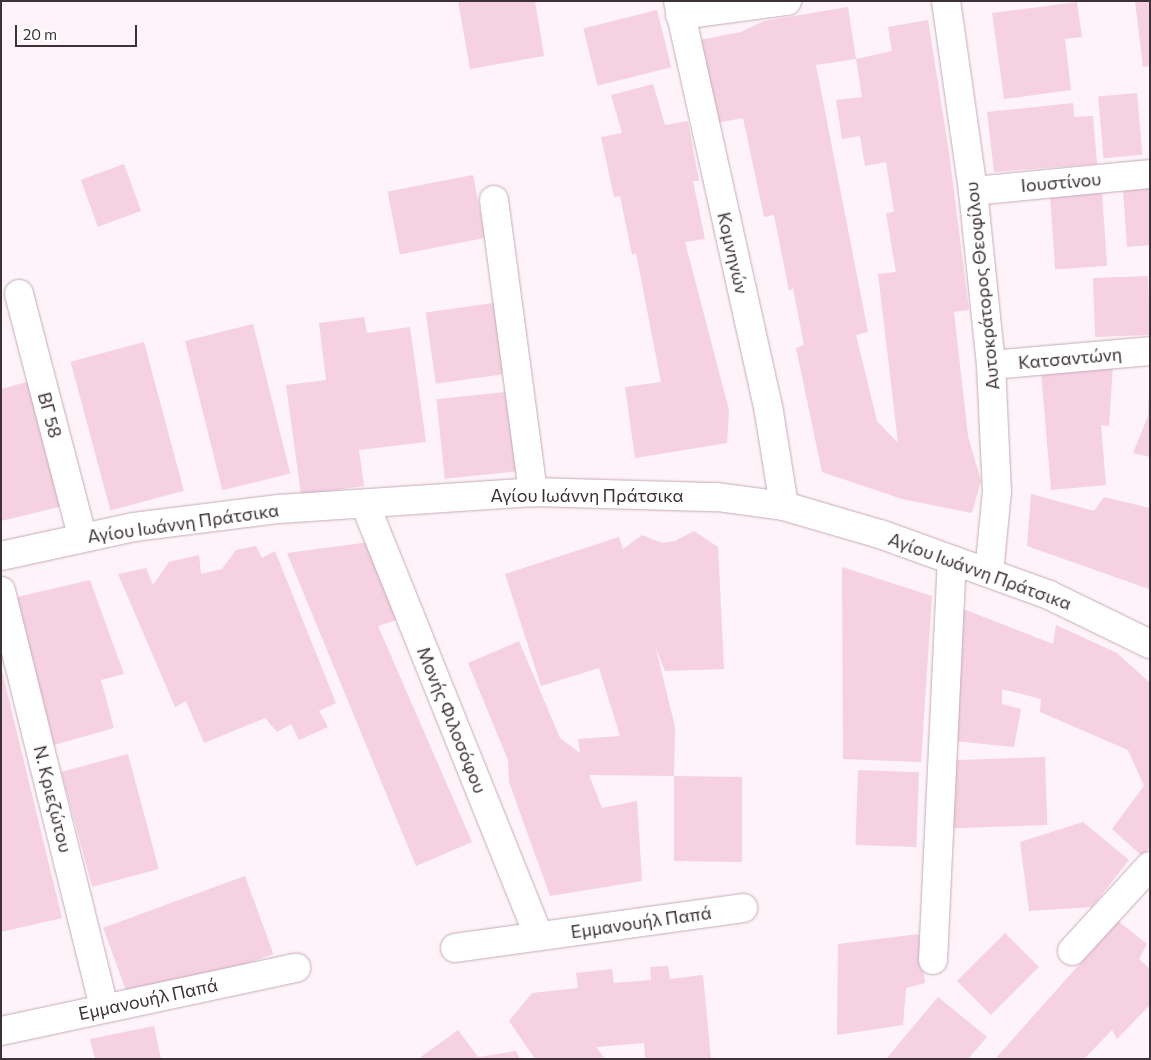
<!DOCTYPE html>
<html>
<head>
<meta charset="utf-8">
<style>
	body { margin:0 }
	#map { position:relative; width:1151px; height:1060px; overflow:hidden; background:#fef3f8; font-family:Commissioner,sans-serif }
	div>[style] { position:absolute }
	.building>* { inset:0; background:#f5d1e2; transform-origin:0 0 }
	.roads { filter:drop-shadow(0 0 1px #c5abb7) drop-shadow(0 0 1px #c5abb7) }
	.minor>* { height:28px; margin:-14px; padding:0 14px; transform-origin:14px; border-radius:14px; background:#fff }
	.secondary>* { height:28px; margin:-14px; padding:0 14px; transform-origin:14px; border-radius:14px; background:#fff }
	span { translate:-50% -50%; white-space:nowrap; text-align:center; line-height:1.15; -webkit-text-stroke:4px #fff; paint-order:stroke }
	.street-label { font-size:18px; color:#3c3237 }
	.frame { position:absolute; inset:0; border:2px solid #3c3237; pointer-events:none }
	.scale { position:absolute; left:15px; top:25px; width:122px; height:22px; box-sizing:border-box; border:2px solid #3c3237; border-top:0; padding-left:6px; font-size:15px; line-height:18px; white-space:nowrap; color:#3c3237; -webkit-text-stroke:4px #fff; paint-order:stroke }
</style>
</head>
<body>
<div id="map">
	<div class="building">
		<div style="clip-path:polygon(458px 1px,535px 1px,544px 56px,470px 69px)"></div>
		<div style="clip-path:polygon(1135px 1px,1150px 1px,1150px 66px,1143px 67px)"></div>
		<div style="clip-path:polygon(1077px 2px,1082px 37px,1065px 39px,1071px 90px,1004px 99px,992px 13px)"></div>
		<div style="clip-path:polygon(848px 7px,856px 59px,816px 65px,868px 332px,856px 335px,877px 421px,898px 443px,878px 274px,896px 272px,886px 213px,894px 212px,886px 162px,865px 166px,860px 136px,842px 139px,836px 100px,862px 97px,856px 59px,892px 51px,888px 27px,928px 20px,949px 152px,969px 310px,954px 312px,968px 436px,981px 481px,972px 513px,902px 499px,822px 472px,796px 348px,804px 345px,793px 288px,789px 291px,774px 215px,764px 217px,743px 118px,711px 124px,694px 41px,741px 32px,764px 21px)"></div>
		<div style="left:657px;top:10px;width:59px;height:76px;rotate:76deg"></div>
		<div style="clip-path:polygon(653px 84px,665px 125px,688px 121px,699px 181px,693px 181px,705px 239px,685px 242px,729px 410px,727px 443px,635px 458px,625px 387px,661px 382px,636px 253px,632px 255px,620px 196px,614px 197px,601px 137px,622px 133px,611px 95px)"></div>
		<div style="left:1137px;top:93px;width:62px;height:39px;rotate:85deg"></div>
		<div style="clip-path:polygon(1073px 103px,1074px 117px,1093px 116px,1097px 164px,994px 172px,987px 112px)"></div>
		<div style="left:124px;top:164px;width:50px;height:46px;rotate:70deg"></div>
		<div style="left:473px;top:175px;width:64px;height:87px;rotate:79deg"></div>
		<div style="clip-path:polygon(1150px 189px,1150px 245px,1127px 247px,1123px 191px)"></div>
		<div style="left:1102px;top:193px;width:73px;height:52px;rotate:86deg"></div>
		<div style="left:1148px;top:276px;width:59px;height:55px;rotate:88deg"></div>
		<div style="left:500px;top:302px;width:72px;height:75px;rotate:82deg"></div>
		<div style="clip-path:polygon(364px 317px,367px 333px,410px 327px,426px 442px,359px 450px,364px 486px,301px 495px,286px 385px,326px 380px,319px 323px)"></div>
		<div style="left:253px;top:324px;width:154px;height:70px;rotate:76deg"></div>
		<div style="left:144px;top:342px;width:154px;height:76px;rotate:75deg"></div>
		<div style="clip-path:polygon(1150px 364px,1150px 457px,1133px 453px,1148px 416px)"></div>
		<div style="clip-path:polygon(1113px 365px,1109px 426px,1101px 425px,1106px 485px,1051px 490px,1041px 372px)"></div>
		<div style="clip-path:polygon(34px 380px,67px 505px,1px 521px,1px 389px)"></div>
		<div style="left:515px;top:391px;width:80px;height:79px;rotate:84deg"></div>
		<div style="clip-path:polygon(1031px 494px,1094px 511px,1104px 497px,1150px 508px,1149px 589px,1027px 546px)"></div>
		<div style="clip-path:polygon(694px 531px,718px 547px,724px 669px,665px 671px,656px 649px,675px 727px,674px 776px,742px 777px,742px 862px,674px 861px,674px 776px,589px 775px,602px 808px,637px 801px,642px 881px,550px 896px,509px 782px,508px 760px,468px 663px,519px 641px,560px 738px,580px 753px,578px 739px,620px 736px,599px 668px,541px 686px,505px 574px,619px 537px,623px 549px,642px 535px,662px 543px,675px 541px)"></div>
		<div style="clip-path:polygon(370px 542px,400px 619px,378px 626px,472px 842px,416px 866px,287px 553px)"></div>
		<div style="clip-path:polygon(256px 546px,262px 558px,275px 551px,336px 703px,319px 711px,328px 727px,299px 740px,291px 724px,277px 732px,265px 718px,204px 743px,186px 701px,175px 707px,118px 574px,146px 568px,153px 585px,169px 562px,199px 555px,201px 574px,222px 569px,236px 550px)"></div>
		<div style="clip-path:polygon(842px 567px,932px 596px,921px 762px,843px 759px)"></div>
		<div style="clip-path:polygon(90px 580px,124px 674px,101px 680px,114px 728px,54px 745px,17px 597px)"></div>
		<div style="clip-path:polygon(958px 607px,1053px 644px,1056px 625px,1117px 653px,1150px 683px,1150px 847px,1142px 856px,1112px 829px,1144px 786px,1128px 750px,1040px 712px,1041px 699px,1002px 689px,1002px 704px,1021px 709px,1014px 747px,954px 741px)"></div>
		<div style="clip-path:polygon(1px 667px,62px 918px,1px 932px)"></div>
		<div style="left:128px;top:754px;width:119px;height:69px;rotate:75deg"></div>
		<div style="left:1045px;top:757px;width:68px;height:95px;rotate:88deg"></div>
		<div style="left:858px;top:770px;width:61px;height:75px;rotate:2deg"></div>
		<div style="clip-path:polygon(1083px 822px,1129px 860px,1092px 907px,1029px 911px,1020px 842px)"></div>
		<div style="left:245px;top:876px;width:83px;height:151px;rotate:70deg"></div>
		<div style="clip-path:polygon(1118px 921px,1147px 944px,1139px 959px,1150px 969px,1150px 1005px,1117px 1039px,1112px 1030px,1084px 1059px,995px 1059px)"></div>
		<div style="left:1005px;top:933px;width:48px;height:68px;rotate:45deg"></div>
		<div style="clip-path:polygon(919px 934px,925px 983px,906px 988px,903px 1025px,837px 1035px,838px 944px)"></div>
		<div style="clip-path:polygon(668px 966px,670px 979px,703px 975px,711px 1059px,645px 1059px,644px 1043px,596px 1047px,605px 1059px,535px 1059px,509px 1021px,532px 993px,578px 988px,576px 973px,612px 969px,614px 983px,651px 980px,650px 967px)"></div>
		<div style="clip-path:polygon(938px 997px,987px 1037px,968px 1059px,886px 1059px)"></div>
		<div style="clip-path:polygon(154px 1026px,161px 1059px,95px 1059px,90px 1039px)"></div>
		<div style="clip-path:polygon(458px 1030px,478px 1057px,516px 1051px,520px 1059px,418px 1059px)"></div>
	</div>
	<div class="roads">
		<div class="minor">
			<div style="left:678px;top:1px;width:421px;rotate:77.5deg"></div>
			<div style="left:769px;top:412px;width:95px;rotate:80.9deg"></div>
			<div style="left:946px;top:1px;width:192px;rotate:81.9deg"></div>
			<div style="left:973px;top:191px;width:175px;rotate:84.1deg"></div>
			<div style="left:991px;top:365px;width:126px;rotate:87.3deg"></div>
			<div style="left:997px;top:491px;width:82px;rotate:95.6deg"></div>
			<div style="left:680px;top:15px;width:108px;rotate:-7.5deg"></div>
			<div style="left:973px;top:191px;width:178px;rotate:-5.5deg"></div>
			<div style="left:494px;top:200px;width:295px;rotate:82.4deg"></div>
			<div style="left:19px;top:294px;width:250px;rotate:75.4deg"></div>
			<div style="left:991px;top:365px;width:160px;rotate:-5deg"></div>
			<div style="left:365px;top:504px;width:464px;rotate:68.1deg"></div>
			<div style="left:1px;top:591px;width:430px;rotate:76.1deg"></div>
			<div style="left:455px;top:948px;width:291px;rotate:-7.9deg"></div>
			<div style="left:1072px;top:951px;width:115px;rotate:-47.5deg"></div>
			<div style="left:933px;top:960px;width:400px;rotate:-87.3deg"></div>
			<div style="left:1px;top:1031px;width:302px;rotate:-12.1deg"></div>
		</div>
		<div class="secondary">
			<div style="left:1px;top:556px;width:136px;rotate:-12.3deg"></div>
			<div style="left:134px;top:527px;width:146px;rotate:-7.1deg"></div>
			<div style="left:279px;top:509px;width:255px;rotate:-3.8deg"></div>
			<div style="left:533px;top:492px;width:184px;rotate:1.6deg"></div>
			<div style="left:717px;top:497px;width:68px;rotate:7.7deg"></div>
			<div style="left:784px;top:506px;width:100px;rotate:16.3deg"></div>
			<div style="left:880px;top:534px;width:180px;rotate:19.8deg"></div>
			<div style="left:1049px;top:595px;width:112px;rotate:25.9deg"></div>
		</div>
	</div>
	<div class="street-label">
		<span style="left:1061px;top:182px;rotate:-5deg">Ιουστίνου</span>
		<span style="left:733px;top:253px;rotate:77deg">Κομνηνών</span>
		<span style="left:982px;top:286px;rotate:-96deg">Αυτοκράτορος Θεοφίλου</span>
		<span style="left:1070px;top:358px;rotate:-5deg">Κατσαντώνη</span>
		<span style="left:50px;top:415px;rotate:75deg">ΒΓ 58</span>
		<span style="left:587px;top:495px">Αγίου Ιωάννη Πράτσικα</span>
		<span style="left:183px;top:523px;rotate:-8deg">Αγίου Ιωάννη Πράτσικα</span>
		<span style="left:980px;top:571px;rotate:20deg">Αγίου Ιωάννη Πράτσικα</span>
		<span style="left:452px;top:720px;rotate:68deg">Μονής Φιλοσόφου</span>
		<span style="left:53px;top:799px;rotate:76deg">Ν. Κριεζώτου</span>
		<span style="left:641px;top:922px;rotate:-8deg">Εμμανουήλ Παπά</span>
		<span style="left:148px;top:999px;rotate:-12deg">Εμμανουήλ Παπά</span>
	</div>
	<div class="frame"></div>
	<div class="scale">20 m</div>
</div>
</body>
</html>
